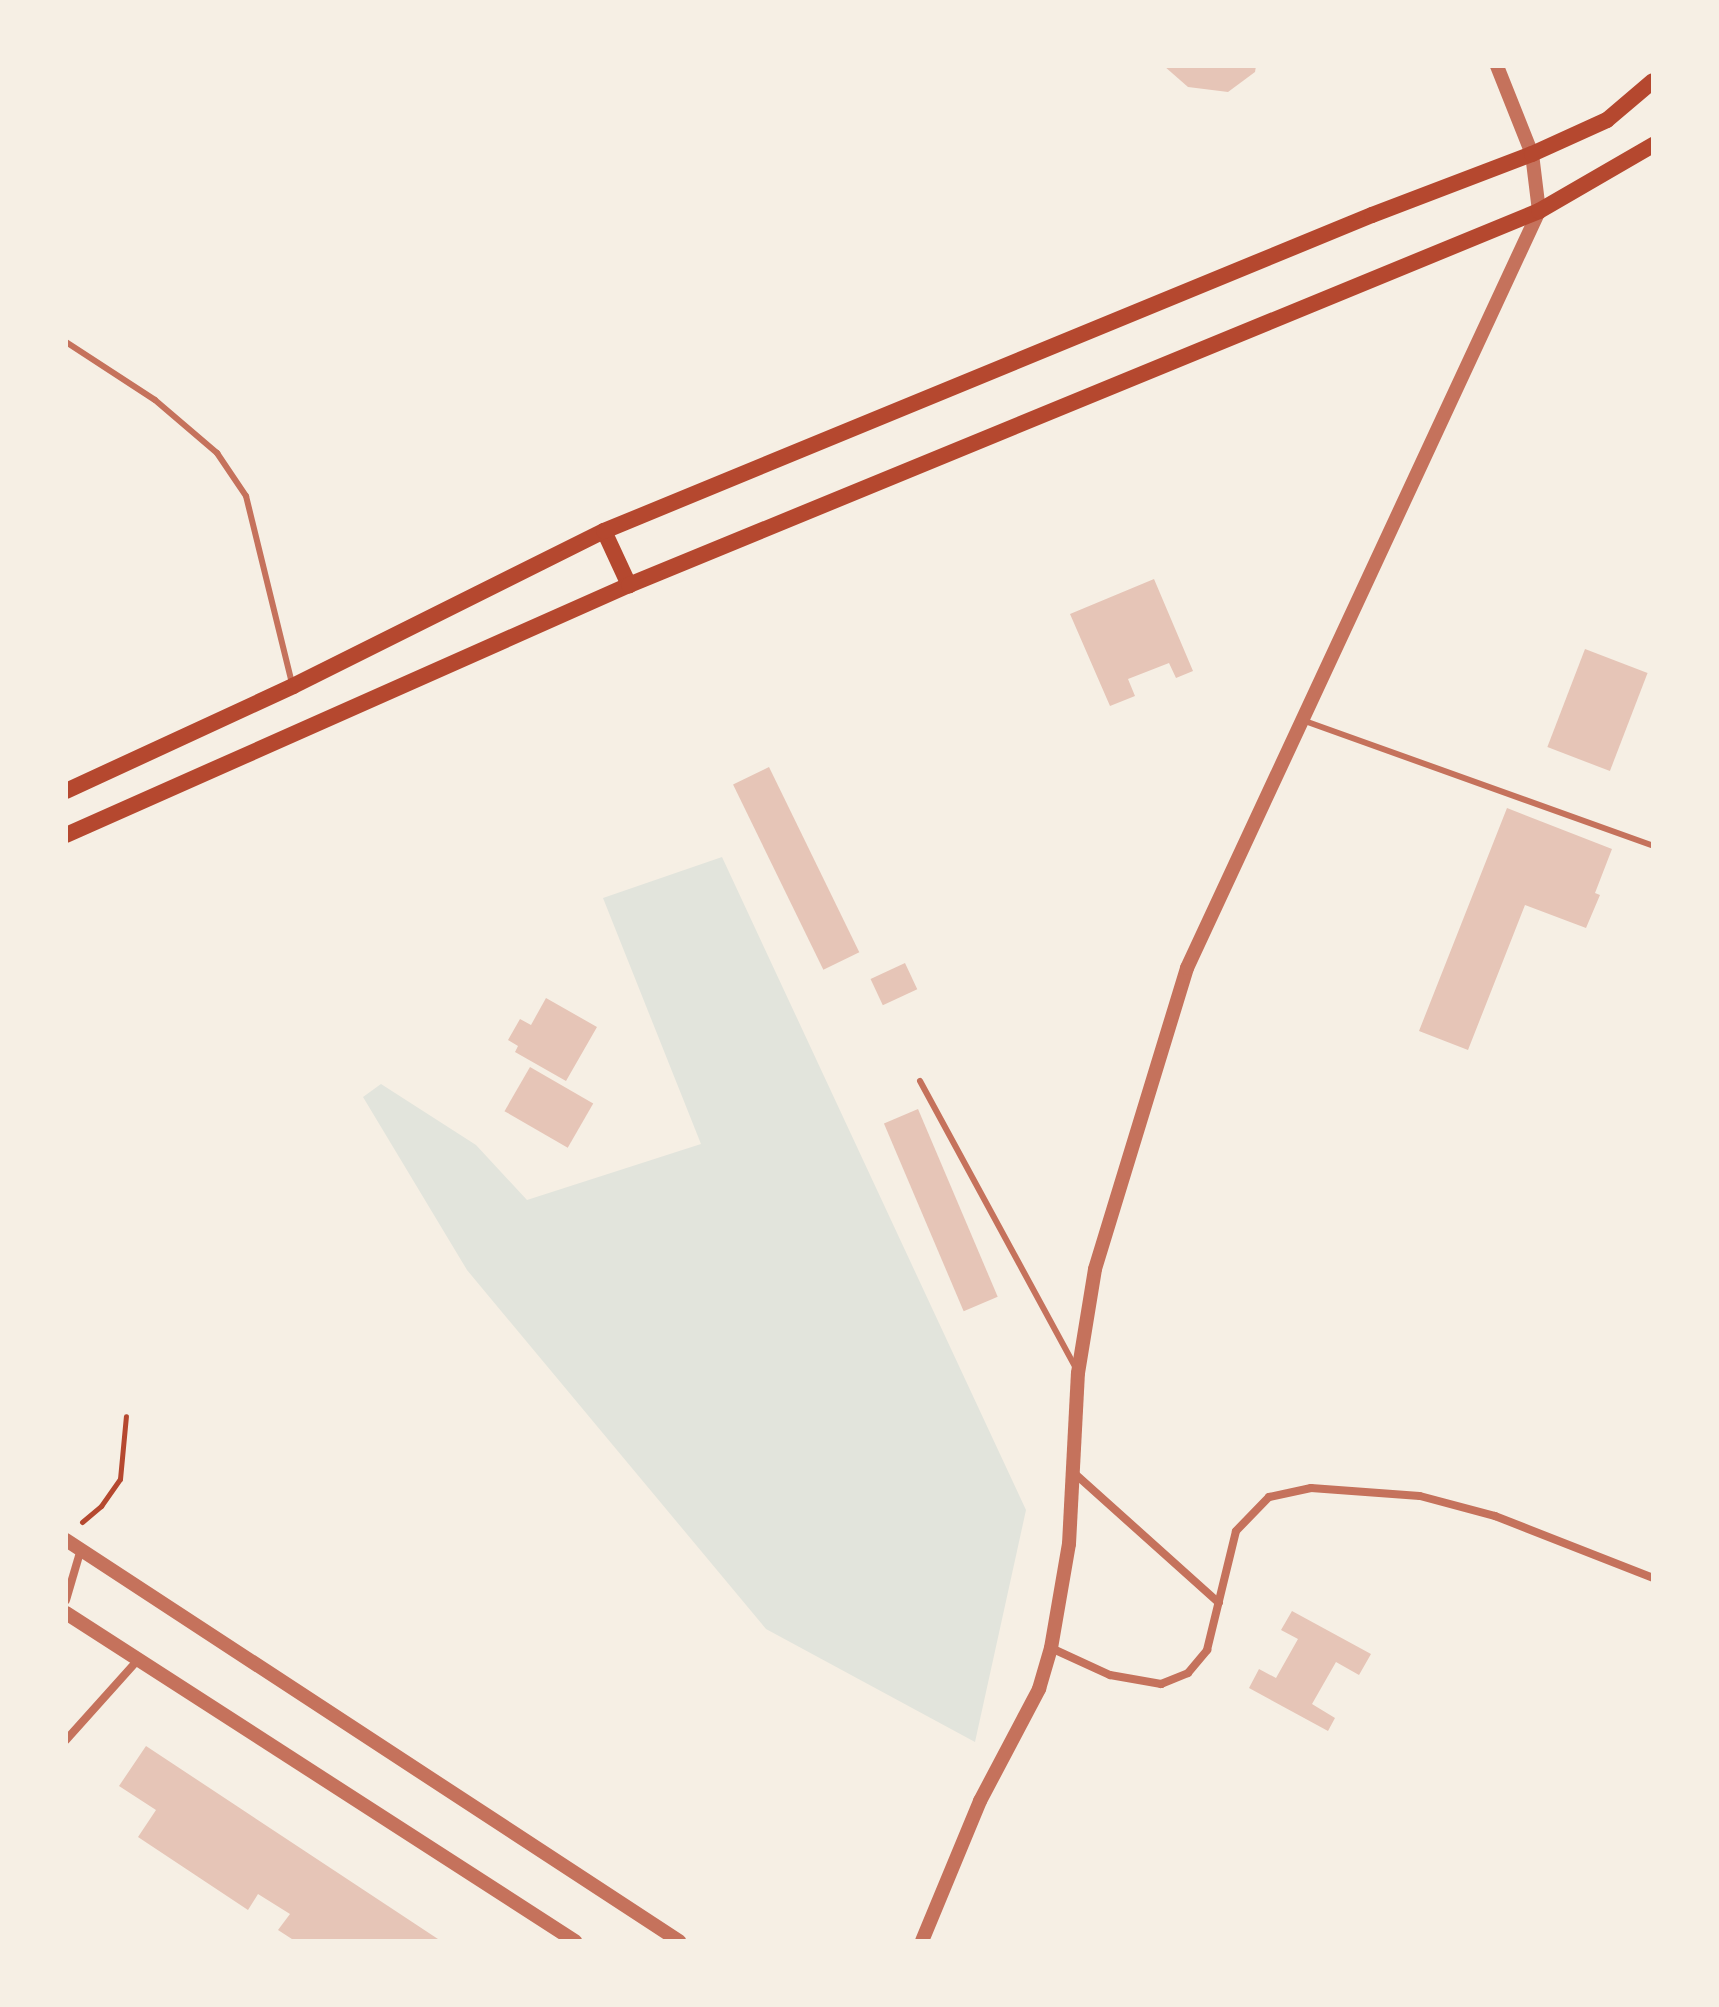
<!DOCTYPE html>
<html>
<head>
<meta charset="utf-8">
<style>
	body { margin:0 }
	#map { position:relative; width:1719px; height:2007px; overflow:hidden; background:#f6efe4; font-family:Raleway,sans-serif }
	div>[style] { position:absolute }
	.green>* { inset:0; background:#e2e4dc }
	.building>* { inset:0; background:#e6c5b7; transform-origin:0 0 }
	.path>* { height:5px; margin:-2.5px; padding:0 2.5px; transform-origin:2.5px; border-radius:2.5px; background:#b5482f }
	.service>* { height:6px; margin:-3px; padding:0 3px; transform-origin:3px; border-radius:3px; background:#c5725c }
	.minor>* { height:8px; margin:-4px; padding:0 4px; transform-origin:4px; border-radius:4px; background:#c5725c }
	.tertiary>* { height:14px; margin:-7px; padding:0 7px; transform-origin:7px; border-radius:7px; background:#c5725c }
	.secondary>* { height:16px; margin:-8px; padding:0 8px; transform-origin:8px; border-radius:8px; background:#b5482f }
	span { translate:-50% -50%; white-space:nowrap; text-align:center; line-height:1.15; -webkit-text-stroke:6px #f6efe4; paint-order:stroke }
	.frame { position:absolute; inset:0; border:68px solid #f6efe4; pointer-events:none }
</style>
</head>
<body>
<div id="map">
	<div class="green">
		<div style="clip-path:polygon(722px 857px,1026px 1510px,975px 1742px,766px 1629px,467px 1270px,363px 1097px,381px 1084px,476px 1145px,527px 1200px,701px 1144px,603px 898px)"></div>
	</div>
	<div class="building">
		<div style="clip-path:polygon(1164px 66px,1256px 66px,1255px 72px,1228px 92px,1188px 87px)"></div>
		<div style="clip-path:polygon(1154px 579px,1193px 671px,1176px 678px,1169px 663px,1128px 679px,1135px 696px,1110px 706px,1070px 614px)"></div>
		<div style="left:1585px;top:649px;width:67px;height:105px;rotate:21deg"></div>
		<div style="left:769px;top:767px;width:206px;height:40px;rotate:64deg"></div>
		<div style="clip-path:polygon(1507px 808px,1612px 849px,1595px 893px,1600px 895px,1586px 928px,1525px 905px,1468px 1050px,1419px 1031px)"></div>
		<div style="left:905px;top:963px;width:29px;height:38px;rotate:65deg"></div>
		<div style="clip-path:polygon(546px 998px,597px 1027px,566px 1081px,515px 1052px,518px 1046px,508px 1040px,520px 1019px,531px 1025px)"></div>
		<div style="left:530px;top:1067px;width:73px;height:51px;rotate:30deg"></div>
		<div style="left:918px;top:1109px;width:204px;height:37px;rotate:67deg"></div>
		<div style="clip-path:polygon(1292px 1611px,1371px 1654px,1359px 1675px,1336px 1662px,1312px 1704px,1335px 1718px,1328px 1731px,1249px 1688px,1259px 1669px,1276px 1678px,1298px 1639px,1281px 1630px)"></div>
		<div style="clip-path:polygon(146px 1746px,441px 1941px,295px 1941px,278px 1930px,290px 1914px,258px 1894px,248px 1910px,138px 1837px,156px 1810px,119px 1786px)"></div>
	</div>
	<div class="path">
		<div style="left:82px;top:1522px;width:25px;rotate:-40deg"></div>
		<div style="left:101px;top:1506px;width:33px;rotate:-55deg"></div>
		<div style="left:120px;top:1479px;width:63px;rotate:-84.6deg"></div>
	</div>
	<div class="service">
		<div style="left:66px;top:342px;width:106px;rotate:33.1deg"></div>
		<div style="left:155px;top:400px;width:82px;rotate:40.5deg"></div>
		<div style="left:217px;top:453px;width:52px;rotate:56deg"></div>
		<div style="left:246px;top:496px;width:193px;rotate:76.2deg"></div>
		<div style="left:1302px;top:720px;width:373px;rotate:19.7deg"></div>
		<div style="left:920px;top:1081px;width:325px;rotate:61.5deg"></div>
	</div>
	<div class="minor">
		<div style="left:1073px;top:1472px;width:196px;rotate:41.9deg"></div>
		<div style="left:66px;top:1600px;width:53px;rotate:-73.6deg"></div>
		<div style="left:1051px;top:1648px;width:65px;rotate:24.6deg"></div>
		<div style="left:1110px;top:1675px;width:52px;rotate:10deg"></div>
		<div style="left:1161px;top:1684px;width:29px;rotate:-22deg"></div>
		<div style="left:1188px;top:1673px;width:30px;rotate:-50deg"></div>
		<div style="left:1207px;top:1650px;width:122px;rotate:-76.3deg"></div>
		<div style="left:1236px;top:1531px;width:47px;rotate:-45.9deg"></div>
		<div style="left:1269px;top:1497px;width:43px;rotate:-12.1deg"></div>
		<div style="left:1311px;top:1488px;width:109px;rotate:4.2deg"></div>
		<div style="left:1420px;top:1496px;width:78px;rotate:14.9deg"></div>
		<div style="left:1495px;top:1516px;width:170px;rotate:21.4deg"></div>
		<div style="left:66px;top:1740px;width:106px;rotate:-48.1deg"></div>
	</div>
	<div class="tertiary">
		<div style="left:66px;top:1540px;width:733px;rotate:33.19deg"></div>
		<div style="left:66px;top:1613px;width:606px;rotate:32.8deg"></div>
		<div style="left:922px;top:1941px;width:152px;rotate:-67.5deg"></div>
		<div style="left:980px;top:1801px;width:127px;rotate:-62.2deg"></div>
		<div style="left:1039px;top:1689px;width:43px;rotate:-73.7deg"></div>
		<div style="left:1051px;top:1648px;width:106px;rotate:-80.2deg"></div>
		<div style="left:1069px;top:1544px;width:171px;rotate:-87deg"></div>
		<div style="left:1078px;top:1373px;width:105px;rotate:-80.7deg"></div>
		<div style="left:1095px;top:1269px;width:315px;rotate:-73deg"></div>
		<div style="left:1187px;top:968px;width:835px;rotate:-65.06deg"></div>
		<div style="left:1539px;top:211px;width:57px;rotate:-97deg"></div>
		<div style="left:1532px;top:154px;width:95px;rotate:-111.7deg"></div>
	</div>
	<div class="secondary">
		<div style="left:604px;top:531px;width:60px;rotate:65.2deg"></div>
		<div style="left:66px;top:791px;width:250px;rotate:-24.8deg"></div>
		<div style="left:293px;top:686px;width:347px;rotate:-26.5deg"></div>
		<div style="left:604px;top:531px;width:830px;rotate:-22.37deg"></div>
		<div style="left:1372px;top:215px;width:171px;rotate:-20.9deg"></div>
		<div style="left:1532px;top:154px;width:82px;rotate:-24.4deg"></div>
		<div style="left:1607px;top:120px;width:60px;rotate:-40.3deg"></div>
		<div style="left:66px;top:835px;width:616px;rotate:-23.94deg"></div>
		<div style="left:629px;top:585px;width:984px;rotate:-22.34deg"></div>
		<div style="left:1539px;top:211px;width:132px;rotate:-30.1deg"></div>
	</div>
	<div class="frame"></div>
</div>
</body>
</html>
